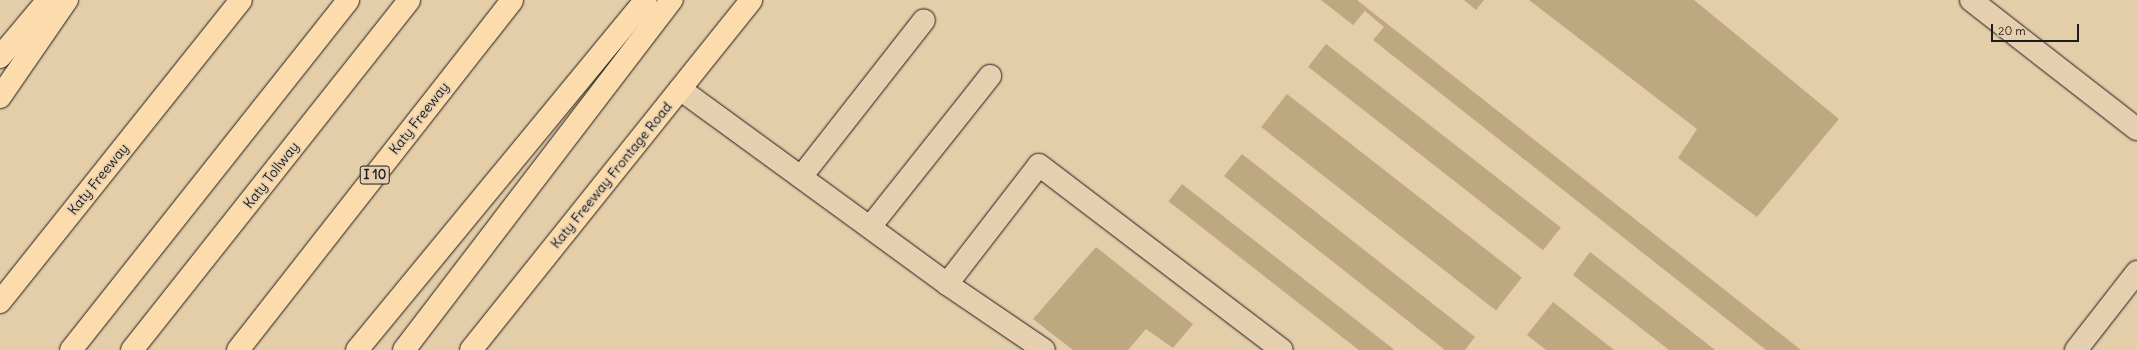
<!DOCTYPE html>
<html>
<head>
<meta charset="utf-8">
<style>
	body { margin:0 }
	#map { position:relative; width:2137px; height:350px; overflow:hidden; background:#e4cda9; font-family:Delius,sans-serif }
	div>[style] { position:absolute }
	.building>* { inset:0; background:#bea87f; transform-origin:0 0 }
	.roads { filter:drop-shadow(0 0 1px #1c1c1c) drop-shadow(0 0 1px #1c1c1c) }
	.minor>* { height:22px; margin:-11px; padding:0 11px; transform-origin:11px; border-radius:11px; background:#e6cfaf }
	.major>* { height:22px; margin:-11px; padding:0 11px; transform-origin:11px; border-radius:11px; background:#fcdcac }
	.highway>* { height:22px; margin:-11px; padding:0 11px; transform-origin:11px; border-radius:11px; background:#fcdcac }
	span { translate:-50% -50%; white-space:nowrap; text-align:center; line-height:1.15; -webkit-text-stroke:3.5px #e6cfaf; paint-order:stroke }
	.shield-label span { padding:1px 3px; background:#e6cfaf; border:1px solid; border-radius:3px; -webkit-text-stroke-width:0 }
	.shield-label { font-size:13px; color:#1c1c1c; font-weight:700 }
	.street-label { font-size:14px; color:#1c1c1c }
	.scale { position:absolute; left:1991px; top:24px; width:88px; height:18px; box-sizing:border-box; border:2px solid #1c1c1c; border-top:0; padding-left:5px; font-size:12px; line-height:14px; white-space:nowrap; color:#1c1c1c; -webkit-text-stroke:3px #e6cfaf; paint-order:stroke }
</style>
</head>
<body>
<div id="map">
	<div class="building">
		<div style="clip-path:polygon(1321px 0,1357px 0,1801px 350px,1766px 350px,1373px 40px,1384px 27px,1365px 11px,1353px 25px)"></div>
		<div style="clip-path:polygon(1464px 0,1484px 0,1476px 10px)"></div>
		<div style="clip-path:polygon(1529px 0,1694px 0,1839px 119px,1757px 217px,1678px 158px,1697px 129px)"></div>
		<div style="left:1326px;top:44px;width:298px;height:29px;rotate:38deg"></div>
		<div style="left:1287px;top:94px;width:298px;height:42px;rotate:38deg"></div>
		<div style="clip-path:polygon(1242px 154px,1475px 337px,1465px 350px,1445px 350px,1224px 176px)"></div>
		<div style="left:1182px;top:184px;width:269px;height:22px;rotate:38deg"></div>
		<div style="clip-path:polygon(1096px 247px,1193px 324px,1173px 348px,1146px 329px,1128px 350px,1073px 350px,1033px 319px)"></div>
		<div style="clip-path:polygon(1590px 252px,1715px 350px,1669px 350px,1573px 275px)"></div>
		<div style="clip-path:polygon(1553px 302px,1614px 350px,1546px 350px,1527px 335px)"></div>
	</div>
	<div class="roads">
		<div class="minor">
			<div style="left:1971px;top:0;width:210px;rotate:37.9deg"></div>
			<div style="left:680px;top:89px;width:331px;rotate:36.1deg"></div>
			<div style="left:947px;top:284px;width:117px;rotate:34.2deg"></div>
			<div style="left:801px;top:177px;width:199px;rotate:-51.9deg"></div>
			<div style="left:870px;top:227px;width:193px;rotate:-51.5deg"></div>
			<div style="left:947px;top:284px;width:150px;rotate:-52.3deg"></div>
			<div style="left:1039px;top:165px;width:305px;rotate:37.3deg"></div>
			<div style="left:2076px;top:350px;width:99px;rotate:-52deg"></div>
		</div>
		<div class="major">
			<div style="left:0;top:57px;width:75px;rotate:-49.9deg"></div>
			<div style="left:471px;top:350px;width:448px;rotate:-51.3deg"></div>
		</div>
		<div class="highway">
			<div style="left:0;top:97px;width:118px;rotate:-55.4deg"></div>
			<div style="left:0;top:302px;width:386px;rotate:-51.4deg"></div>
			<div style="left:71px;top:350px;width:446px;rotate:-51.6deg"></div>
			<div style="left:132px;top:350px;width:446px;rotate:-51.6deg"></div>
			<div style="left:238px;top:350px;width:444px;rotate:-51.9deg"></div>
			<div style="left:357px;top:350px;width:454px;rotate:-50.5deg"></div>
			<div style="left:404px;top:350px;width:441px;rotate:-52.6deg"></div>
		</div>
	</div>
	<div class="shield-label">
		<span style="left:375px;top:175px">I 10</span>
	</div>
	<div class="street-label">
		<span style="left:419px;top:118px;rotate:-52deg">Katy Freeway</span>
		<span style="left:271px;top:175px;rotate:-52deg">Katy Tollway</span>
		<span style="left:611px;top:175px;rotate:-51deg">Katy Freeway Frontage Road</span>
		<span style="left:98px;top:179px;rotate:-51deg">Katy Freeway</span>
	</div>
	<div class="scale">20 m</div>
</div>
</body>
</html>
